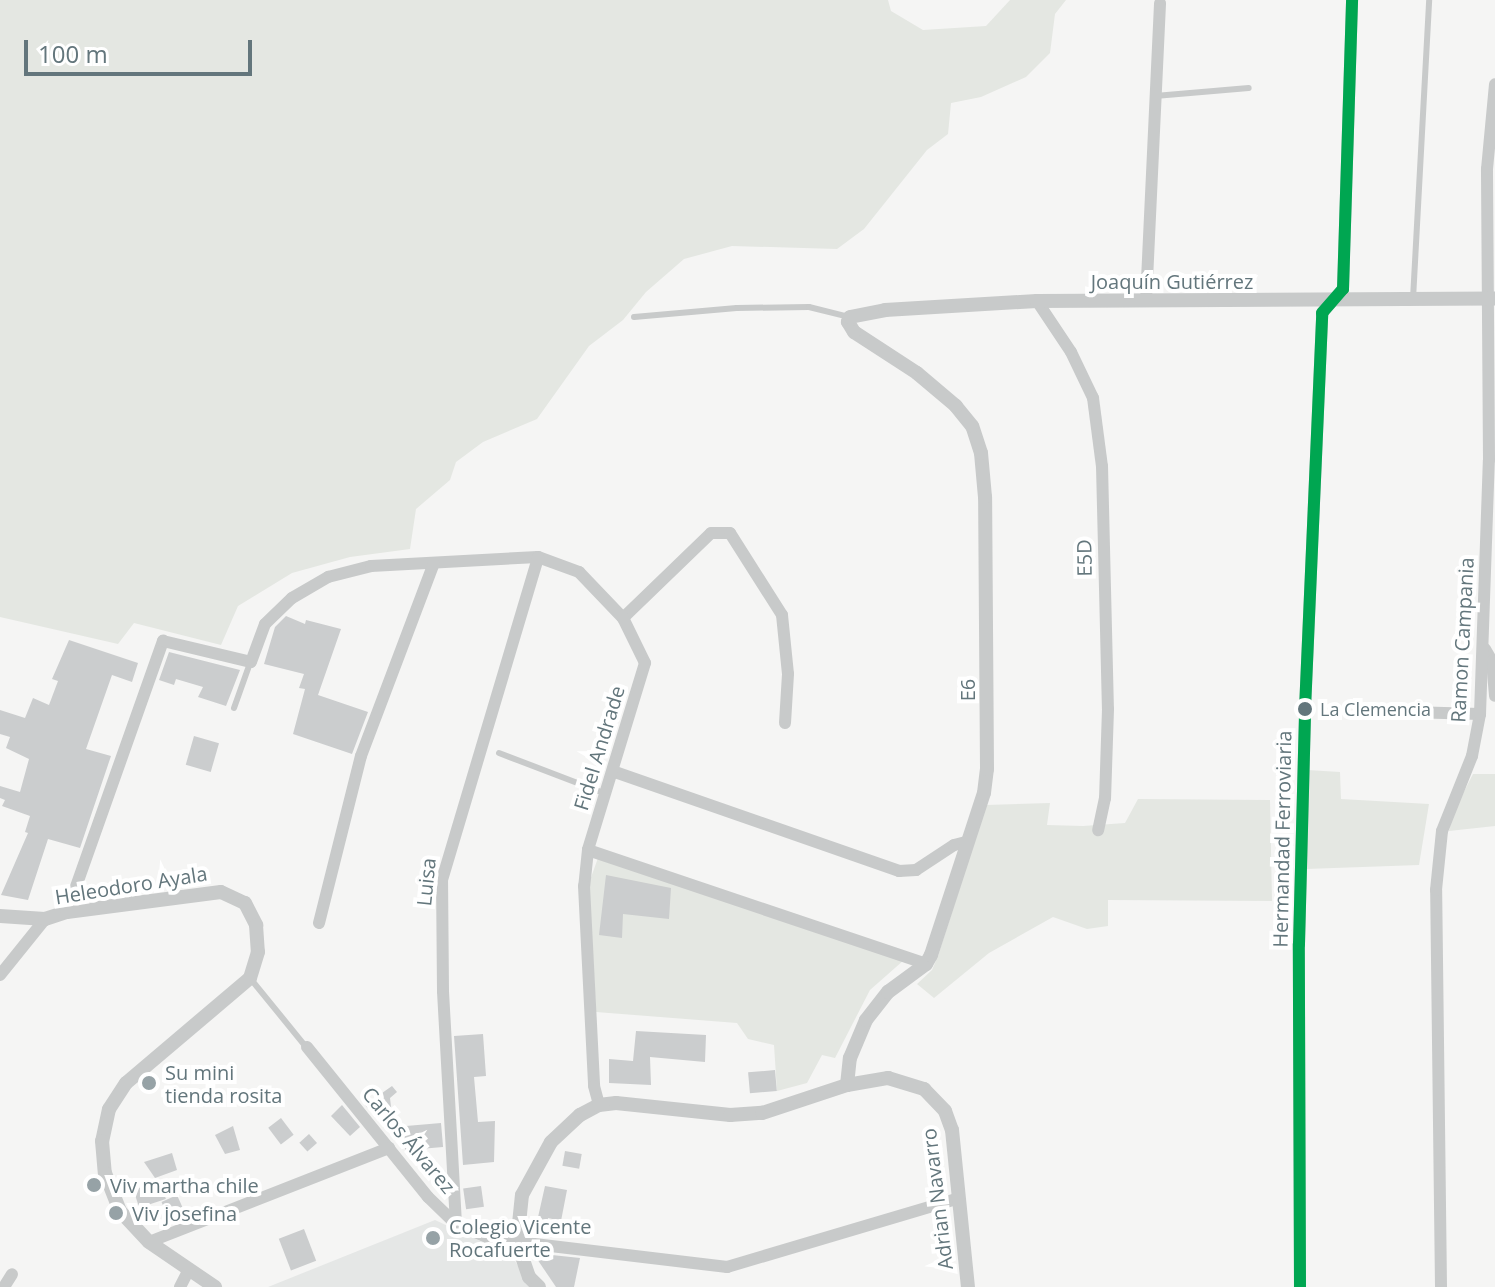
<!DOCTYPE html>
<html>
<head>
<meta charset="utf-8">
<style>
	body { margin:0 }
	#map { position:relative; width:1495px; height:1287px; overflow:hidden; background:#f5f5f4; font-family:"Open Sans",sans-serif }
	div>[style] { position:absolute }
	.built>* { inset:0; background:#e5e7e6 }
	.green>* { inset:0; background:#e4e7e2 }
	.building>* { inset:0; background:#cbcdce; transform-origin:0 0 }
	.service>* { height:6px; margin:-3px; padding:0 3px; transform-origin:3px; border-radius:3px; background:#c8caca }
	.minor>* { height:12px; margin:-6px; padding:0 6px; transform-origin:6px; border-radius:6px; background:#c8caca }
	.tertiary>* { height:14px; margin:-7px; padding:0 7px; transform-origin:7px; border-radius:7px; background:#c8caca }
	.bus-1>* { height:12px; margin:-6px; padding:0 6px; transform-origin:6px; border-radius:6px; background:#00a651 }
	.dots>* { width:22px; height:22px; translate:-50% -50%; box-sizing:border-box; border:4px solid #fff; border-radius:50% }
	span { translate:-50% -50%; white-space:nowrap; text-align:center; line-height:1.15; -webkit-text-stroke:8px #fff; paint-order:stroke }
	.bus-label { font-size:18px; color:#63767c }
	.left { translate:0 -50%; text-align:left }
	.street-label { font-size:20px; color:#63767c }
	.poi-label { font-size:20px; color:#63767c }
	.scale { position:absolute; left:24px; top:40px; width:228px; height:36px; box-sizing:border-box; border:4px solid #63767c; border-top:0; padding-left:10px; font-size:24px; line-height:28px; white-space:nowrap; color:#63767c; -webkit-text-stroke:6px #fff; paint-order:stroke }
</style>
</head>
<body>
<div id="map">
	<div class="built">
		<div style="clip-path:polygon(435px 1220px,512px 1256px,531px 1287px,268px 1287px)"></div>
	</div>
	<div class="green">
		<div style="clip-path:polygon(0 0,888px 0,891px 11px,923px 30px,986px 26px,1010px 0,1066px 0,1055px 14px,1050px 53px,1026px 77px,981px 97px,951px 103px,948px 134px,927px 150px,864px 229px,837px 249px,732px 246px,684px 259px,646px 292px,623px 320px,589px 346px,537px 419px,483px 442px,456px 462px,450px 480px,416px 509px,410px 549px,350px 557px,292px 573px,238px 606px,221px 645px,134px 623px,118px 644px,0 617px)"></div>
		<div style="clip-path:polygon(1307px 770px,1340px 772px,1341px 799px,1429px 804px,1419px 865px,1306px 869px)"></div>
		<div style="clip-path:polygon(1473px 774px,1495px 774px,1495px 826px,1449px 831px,1451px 817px)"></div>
		<div style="clip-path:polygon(1138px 799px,1270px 800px,1272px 901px,1108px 900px,1108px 926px,1087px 929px,1053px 917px,989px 953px,934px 998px,917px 984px,932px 970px,938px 956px,986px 805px,1050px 803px,1047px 825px,1083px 826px,1125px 823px)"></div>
		<div style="clip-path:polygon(598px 858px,904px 960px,870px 990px,835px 1058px,822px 1055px,807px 1083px,777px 1091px,774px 1045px,748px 1039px,737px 1023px,596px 1012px,589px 883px)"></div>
	</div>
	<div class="building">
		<div style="clip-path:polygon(286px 616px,305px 624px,306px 620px,341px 629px,318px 695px,368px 712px,352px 754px,293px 734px,305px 689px,299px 688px,304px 674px,264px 664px,275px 627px)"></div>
		<div style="clip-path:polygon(69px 640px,138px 663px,132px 682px,112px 675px,86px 749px,111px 756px,80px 848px,48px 839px,28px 900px,1px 895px,28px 833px,25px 832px,30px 816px,2px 806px,5px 800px,0 798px,0 786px,20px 792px,29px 759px,6px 748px,10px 737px,0 734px,0 710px,25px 718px,33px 698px,49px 705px,58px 681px,52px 679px)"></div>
		<div style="clip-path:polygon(169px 652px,240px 670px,226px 706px,198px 697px,203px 687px,176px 679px,174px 685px,159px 680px)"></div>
		<div style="left:194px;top:736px;width:26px;height:30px;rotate:16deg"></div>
		<div style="clip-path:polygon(606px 875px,671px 888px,669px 919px,623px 914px,622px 938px,599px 935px)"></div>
		<div style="clip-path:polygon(636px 1031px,706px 1035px,705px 1062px,650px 1057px,651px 1085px,609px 1083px,609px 1059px,633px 1061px)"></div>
		<div style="clip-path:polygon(483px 1034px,486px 1076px,474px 1077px,478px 1122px,495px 1121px,494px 1162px,463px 1165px,454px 1036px)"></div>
		<div style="left:775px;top:1070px;width:21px;height:27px;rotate:85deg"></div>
		<div style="clip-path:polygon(392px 1086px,397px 1092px,390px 1098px,393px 1124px,382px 1125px,365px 1105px)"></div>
		<div style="clip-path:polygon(342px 1105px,360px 1127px,350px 1136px,331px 1116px)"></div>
		<div style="left:281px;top:1118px;width:21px;height:16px;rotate:53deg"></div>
		<div style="left:441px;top:1123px;width:24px;height:38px;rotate:85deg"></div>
		<div style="clip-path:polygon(233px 1126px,240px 1150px,225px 1154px,215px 1135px)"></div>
		<div style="left:309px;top:1134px;width:12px;height:13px;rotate:48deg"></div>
		<div style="left:565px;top:1151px;width:17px;height:15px;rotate:10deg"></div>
		<div style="clip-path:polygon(172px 1153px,177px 1170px,155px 1178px,144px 1162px)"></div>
		<div style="left:160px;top:1181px;width:19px;height:28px;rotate:72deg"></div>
		<div style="left:481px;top:1186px;width:21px;height:18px;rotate:82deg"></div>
		<div style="clip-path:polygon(545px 1186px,567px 1190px,561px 1221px,548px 1218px,546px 1236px,534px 1235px)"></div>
		<div style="left:177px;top:1195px;width:20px;height:17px;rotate:66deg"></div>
		<div style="left:304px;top:1229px;width:34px;height:27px;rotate:69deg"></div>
		<div style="clip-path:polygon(533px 1253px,580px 1258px,574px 1287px,556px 1287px)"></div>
	</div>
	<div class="service">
		<div style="left:1155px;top:96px;width:94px;rotate:-4.9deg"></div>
		<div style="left:1413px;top:299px;width:299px;rotate:-86.9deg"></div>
		<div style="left:634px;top:317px;width:103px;rotate:-5deg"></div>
		<div style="left:737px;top:308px;width:72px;rotate:-0.8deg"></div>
		<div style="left:809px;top:307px;width:41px;rotate:14deg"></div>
		<div style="left:234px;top:708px;width:48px;rotate:-70.4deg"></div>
		<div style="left:499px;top:753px;width:112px;rotate:20.9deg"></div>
		<div style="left:250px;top:978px;width:89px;rotate:50.9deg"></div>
	</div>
	<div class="minor">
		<div style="left:1037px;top:301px;width:61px;rotate:56.3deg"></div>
		<div style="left:1071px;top:352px;width:51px;rotate:64.4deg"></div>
		<div style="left:1093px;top:398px;width:69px;rotate:82.5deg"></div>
		<div style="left:1102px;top:466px;width:243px;rotate:88.6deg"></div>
		<div style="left:1108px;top:709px;width:89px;rotate:91.9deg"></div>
		<div style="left:1105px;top:798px;width:33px;rotate:102deg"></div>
		<div style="left:1146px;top:301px;width:298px;rotate:-87.3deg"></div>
		<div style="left:623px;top:618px;width:122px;rotate:-44deg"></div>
		<div style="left:711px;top:533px;width:19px"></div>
		<div style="left:730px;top:533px;width:97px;rotate:57.6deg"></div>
		<div style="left:782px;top:615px;width:59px;rotate:84.2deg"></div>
		<div style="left:788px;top:674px;width:49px;rotate:93.5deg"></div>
		<div style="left:1485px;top:649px;width:14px;rotate:60deg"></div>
		<div style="left:1492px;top:661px;width:35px;rotate:85deg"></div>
		<div style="left:1373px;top:711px;width:107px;rotate:1.6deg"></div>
		<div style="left:615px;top:772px;width:301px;rotate:19.2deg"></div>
		<div style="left:899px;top:871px;width:17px;rotate:-3deg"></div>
		<div style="left:916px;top:870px;width:45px;rotate:-33.3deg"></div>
		<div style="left:954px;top:845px;width:12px;rotate:-14deg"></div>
		<div style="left:588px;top:850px;width:357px;rotate:18.6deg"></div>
		<div style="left:67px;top:912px;width:288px;rotate:-70.5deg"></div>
		<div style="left:163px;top:641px;width:90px;rotate:13.4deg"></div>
		<div style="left:251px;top:662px;width:40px;rotate:-69.8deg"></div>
		<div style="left:265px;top:624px;width:37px;rotate:-44deg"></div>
		<div style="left:292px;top:598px;width:42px;rotate:-30.3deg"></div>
		<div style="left:328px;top:577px;width:44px;rotate:-14.3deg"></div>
		<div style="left:371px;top:566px;width:167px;rotate:-3.1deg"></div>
		<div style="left:538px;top:557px;width:44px;rotate:20.1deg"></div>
		<div style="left:579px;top:572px;width:64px;rotate:46.3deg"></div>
		<div style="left:623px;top:618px;width:50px;rotate:63.9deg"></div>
		<div style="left:645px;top:663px;width:195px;rotate:107deg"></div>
		<div style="left:588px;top:850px;width:36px;rotate:96deg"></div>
		<div style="left:584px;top:886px;width:200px;rotate:87.1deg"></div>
		<div style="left:594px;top:1086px;width:20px;rotate:75deg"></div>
		<div style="left:319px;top:923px;width:172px;rotate:-75.9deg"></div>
		<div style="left:361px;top:756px;width:206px;rotate:-69.3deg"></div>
		<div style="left:0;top:975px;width:72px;rotate:-51.2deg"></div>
		<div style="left:307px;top:1047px;width:193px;rotate:51.1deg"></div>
		<div style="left:428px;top:1197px;width:39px;rotate:44deg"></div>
		<div style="left:456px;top:1224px;width:39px;rotate:23deg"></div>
		<div style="left:492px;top:1239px;width:237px;rotate:6.8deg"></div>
		<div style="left:727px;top:1267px;width:240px;rotate:-16.5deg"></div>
		<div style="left:456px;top:1224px;width:233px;rotate:-93.2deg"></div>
		<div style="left:443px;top:991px;width:111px;rotate:-90.5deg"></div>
		<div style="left:442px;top:880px;width:337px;rotate:-73.4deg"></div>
		<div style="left:149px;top:1242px;width:258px;rotate:-21.4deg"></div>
		<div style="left:4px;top:1287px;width:15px;rotate:-58deg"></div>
		<div style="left:180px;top:1287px;width:20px;rotate:-63deg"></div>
		<div style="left:1300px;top:1287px;width:343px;rotate:-90.2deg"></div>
		<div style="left:1299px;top:944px;width:235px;rotate:-88.5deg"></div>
		<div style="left:1305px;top:709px;width:396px;rotate:-87.5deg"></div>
		<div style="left:1322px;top:313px;width:32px;rotate:-49deg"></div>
		<div style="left:1343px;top:289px;width:289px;rotate:-88.2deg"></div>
		<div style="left:1441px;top:1287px;width:397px;rotate:-90.7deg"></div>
		<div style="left:1436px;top:890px;width:59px;rotate:-84.2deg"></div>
		<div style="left:1442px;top:831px;width:81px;rotate:-68.2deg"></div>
		<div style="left:1472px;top:756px;width:43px;rotate:-79.2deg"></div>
		<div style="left:1480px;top:714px;width:254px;rotate:-88deg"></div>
		<div style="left:1489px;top:460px;width:291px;rotate:-90.4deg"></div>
		<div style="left:1487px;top:169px;width:85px;rotate:-84.6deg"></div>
	</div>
	<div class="tertiary">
		<div style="left:0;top:916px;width:45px;rotate:3.8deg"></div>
		<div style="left:45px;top:919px;width:23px;rotate:-18deg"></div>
		<div style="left:67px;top:912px;width:155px;rotate:-7.4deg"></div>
		<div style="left:221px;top:892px;width:26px;rotate:25deg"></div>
		<div style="left:245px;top:903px;width:25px;rotate:63deg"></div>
		<div style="left:256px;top:925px;width:27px;rotate:86deg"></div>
		<div style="left:258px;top:952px;width:27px;rotate:107deg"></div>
		<div style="left:250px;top:978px;width:162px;rotate:139.7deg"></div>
		<div style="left:126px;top:1083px;width:31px;rotate:123deg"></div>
		<div style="left:109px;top:1109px;width:33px;rotate:102deg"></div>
		<div style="left:102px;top:1141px;width:32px;rotate:85deg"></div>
		<div style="left:105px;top:1173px;width:41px;rotate:68.5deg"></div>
		<div style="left:120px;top:1211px;width:42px;rotate:46.9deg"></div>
		<div style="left:149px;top:1242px;width:80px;rotate:34.3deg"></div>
		<div style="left:847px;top:1085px;width:27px;rotate:-84deg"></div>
		<div style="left:850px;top:1058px;width:41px;rotate:-67.2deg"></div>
		<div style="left:866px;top:1020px;width:36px;rotate:-52deg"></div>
		<div style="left:888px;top:992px;width:47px;rotate:-36.4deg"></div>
		<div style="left:926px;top:964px;width:10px;rotate:-61deg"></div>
		<div style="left:931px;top:955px;width:170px;rotate:-71.9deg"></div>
		<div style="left:984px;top:793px;width:24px;rotate:-83deg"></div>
		<div style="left:987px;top:769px;width:272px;rotate:-90.4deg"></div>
		<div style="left:985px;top:497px;width:44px;rotate:-95.2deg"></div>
		<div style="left:981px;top:453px;width:28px;rotate:-108deg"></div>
		<div style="left:972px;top:426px;width:26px;rotate:-129deg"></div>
		<div style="left:956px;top:406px;width:51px;rotate:-139.8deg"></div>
		<div style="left:917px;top:373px;width:75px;rotate:-146.9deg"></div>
		<div style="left:854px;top:332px;width:12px;rotate:-121deg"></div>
		<div style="left:848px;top:322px;width:5px;rotate:-68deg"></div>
		<div style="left:850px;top:317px;width:36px;rotate:-11deg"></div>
		<div style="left:885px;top:310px;width:152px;rotate:-3.4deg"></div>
		<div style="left:1037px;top:301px;width:458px;rotate:-0.3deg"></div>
		<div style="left:539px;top:1287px;width:14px;rotate:-135deg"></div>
		<div style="left:529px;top:1277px;width:36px;rotate:-109deg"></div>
		<div style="left:517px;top:1243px;width:48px;rotate:-84.1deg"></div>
		<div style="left:522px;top:1195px;width:60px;rotate:-61.3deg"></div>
		<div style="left:551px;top:1142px;width:40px;rotate:-43deg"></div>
		<div style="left:580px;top:1115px;width:21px;rotate:-28deg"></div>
		<div style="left:599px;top:1105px;width:17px;rotate:-7deg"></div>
		<div style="left:616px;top:1103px;width:115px;rotate:6deg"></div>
		<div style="left:730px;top:1115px;width:32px;rotate:-4deg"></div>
		<div style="left:762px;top:1113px;width:89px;rotate:-18.2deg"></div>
		<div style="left:847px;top:1085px;width:42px;rotate:-9.7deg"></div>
		<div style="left:888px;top:1078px;width:38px;rotate:17deg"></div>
		<div style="left:924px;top:1089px;width:30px;rotate:46deg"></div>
		<div style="left:945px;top:1111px;width:20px;rotate:70deg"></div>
		<div style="left:952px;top:1130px;width:158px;rotate:84.2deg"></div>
	</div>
	<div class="bus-1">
		<div style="left:1300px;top:1287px;width:343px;rotate:-90.2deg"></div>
		<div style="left:1299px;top:944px;width:235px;rotate:-88.5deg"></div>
		<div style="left:1305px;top:709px;width:396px;rotate:-87.5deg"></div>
		<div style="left:1322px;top:313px;width:32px;rotate:-49deg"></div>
		<div style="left:1343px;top:289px;width:289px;rotate:-88.2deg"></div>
	</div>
	<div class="dots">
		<div style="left:1305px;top:709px;background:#63767c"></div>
		<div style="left:149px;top:1083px;background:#96a2a6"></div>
		<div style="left:94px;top:1185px;background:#96a2a6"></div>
		<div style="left:116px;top:1213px;background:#96a2a6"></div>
		<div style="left:433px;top:1238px;background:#96a2a6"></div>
	</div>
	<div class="bus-label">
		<span class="left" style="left:1320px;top:709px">La Clemencia</span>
	</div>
	<div class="street-label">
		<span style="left:1172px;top:281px">Joaquín Gutiérrez</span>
		<span style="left:1084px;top:558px;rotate:-91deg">E5D</span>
		<span style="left:1462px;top:640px;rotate:-87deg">Ramon Campania</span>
		<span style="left:967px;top:690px;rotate:-90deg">E6</span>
		<span style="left:599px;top:748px;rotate:-73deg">Fidel Andrade</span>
		<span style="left:1282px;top:839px;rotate:-89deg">Hermandad Ferroviaria</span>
		<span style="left:426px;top:882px;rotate:-84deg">Luisa</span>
		<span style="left:131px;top:885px;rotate:-9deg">Heleodoro Ayala</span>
		<span style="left:409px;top:1140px;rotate:50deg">Carlos Álvarez</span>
		<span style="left:937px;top:1199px;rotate:-97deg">Adrian Navarro</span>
	</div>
	<div class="poi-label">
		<span class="left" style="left:165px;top:1084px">Su mini<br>tienda rosita</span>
		<span class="left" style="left:110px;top:1185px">Viv martha chile</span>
		<span class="left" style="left:132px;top:1213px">Viv josefina</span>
		<span class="left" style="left:449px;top:1238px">Colegio Vicente<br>Rocafuerte</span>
	</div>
	<div class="scale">100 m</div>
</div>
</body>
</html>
